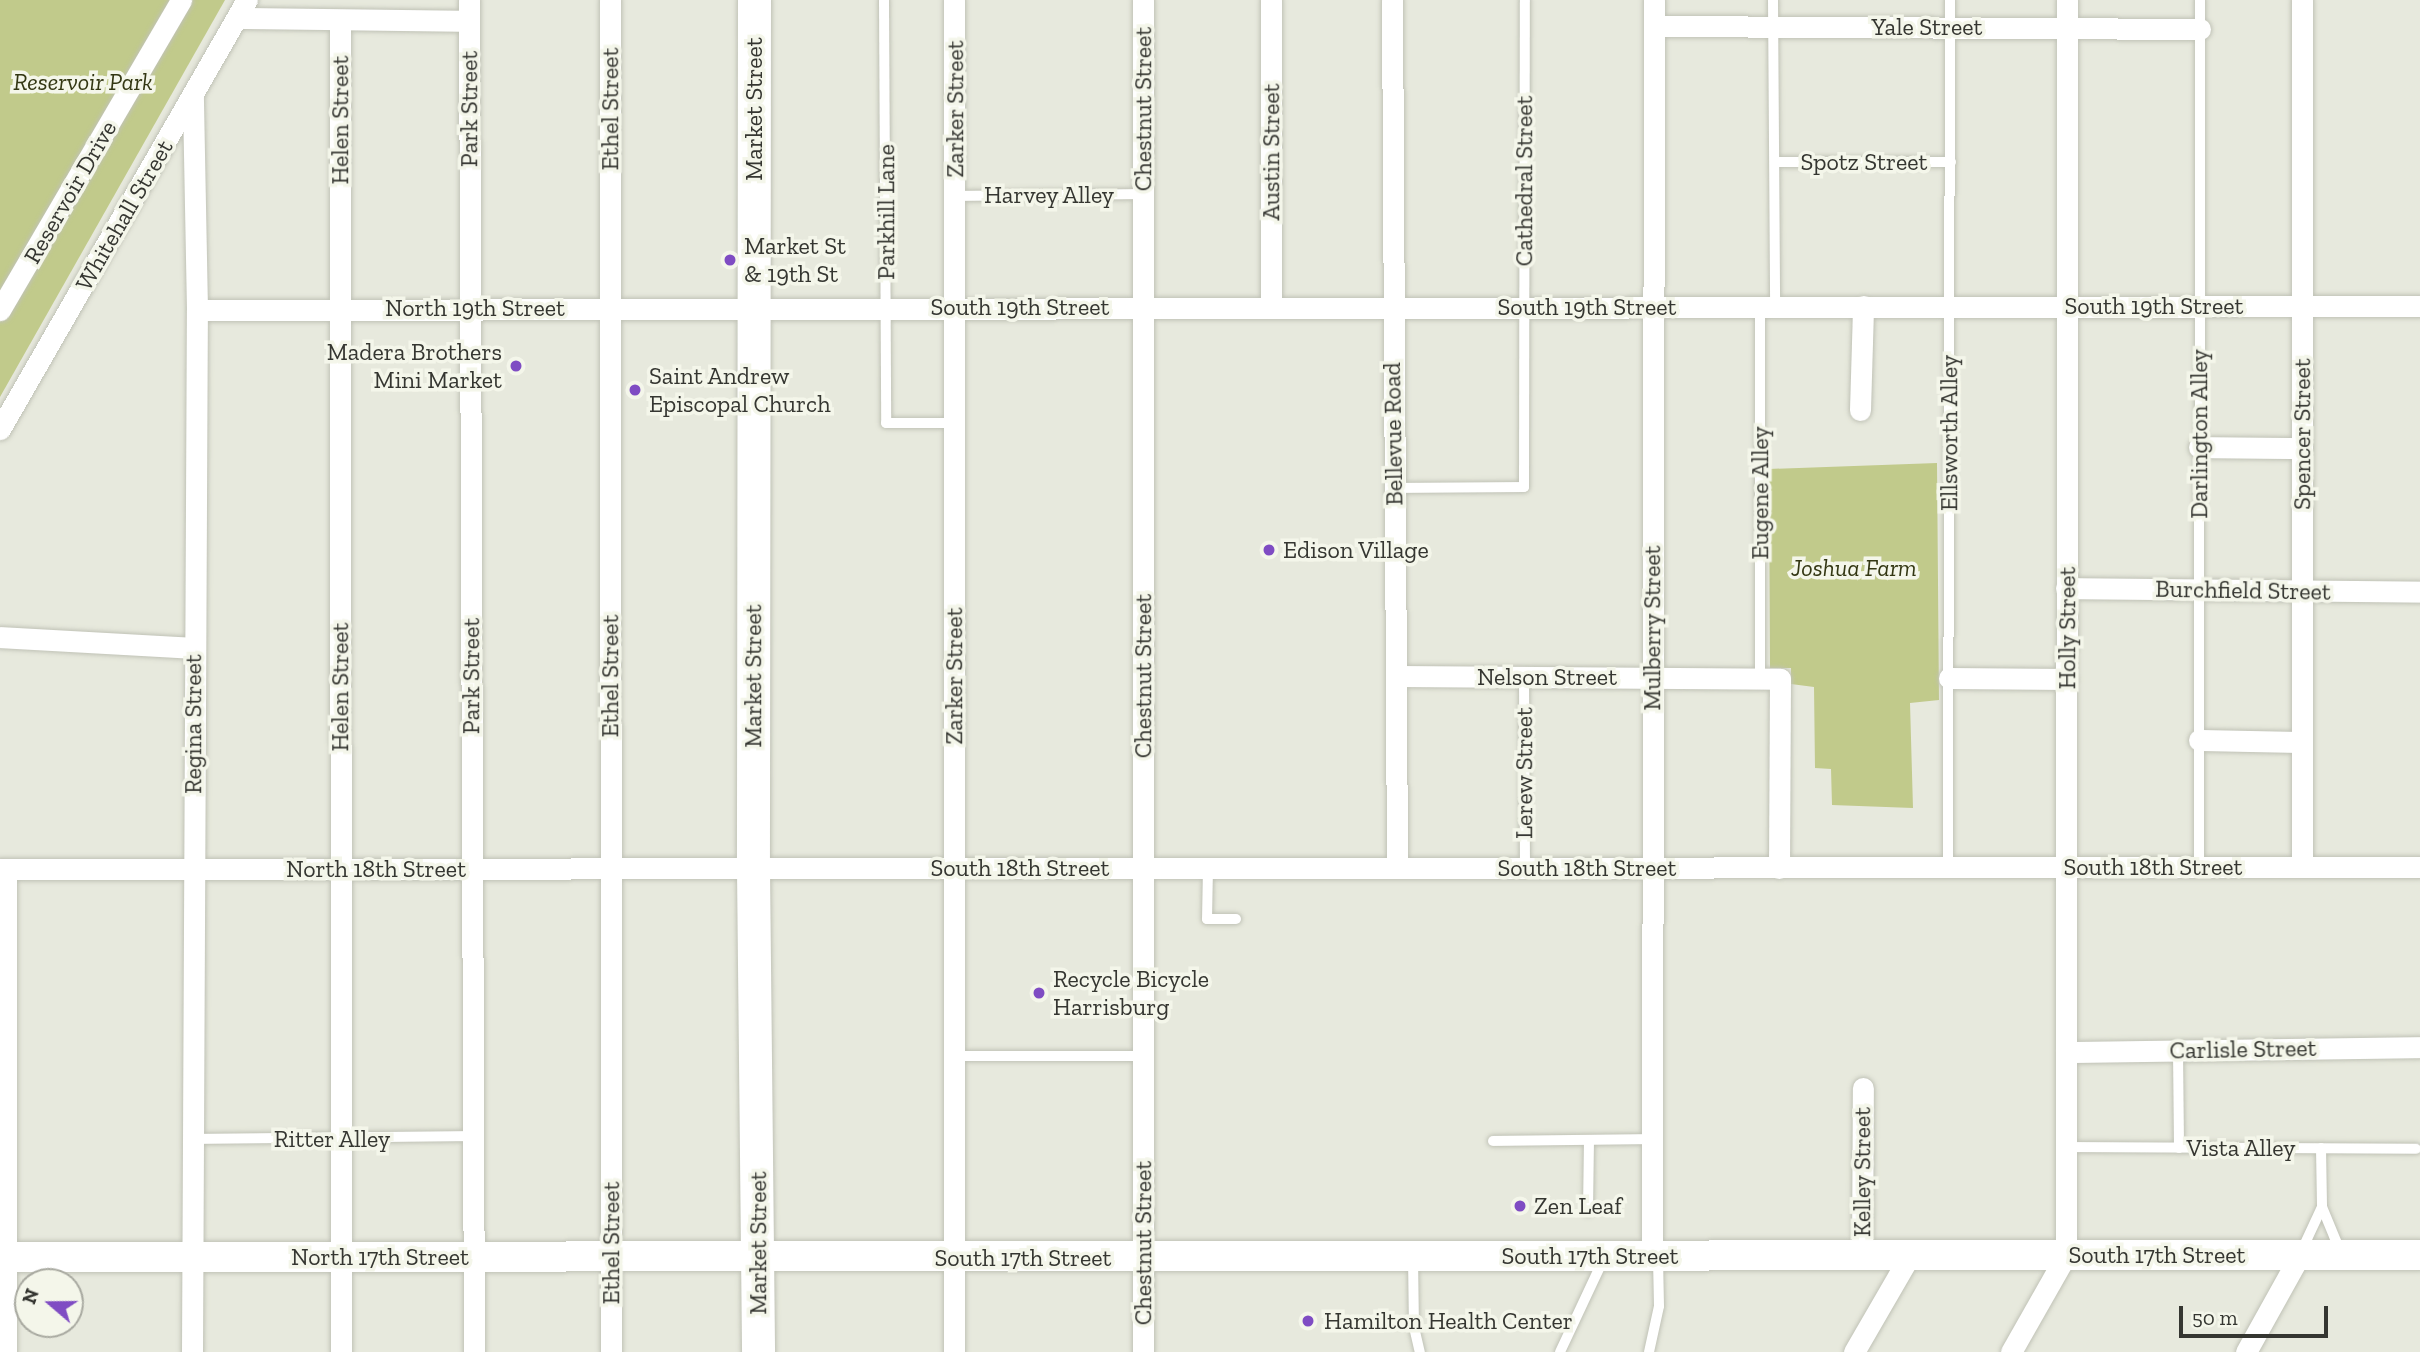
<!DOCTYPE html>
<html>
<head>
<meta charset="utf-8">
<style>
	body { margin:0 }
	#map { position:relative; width:2420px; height:1352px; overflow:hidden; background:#e7e9dd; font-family:"Zilla Slab",serif }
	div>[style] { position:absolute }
	.green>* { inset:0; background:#c1ca8b }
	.roads { filter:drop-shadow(0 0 2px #c0c2b6) drop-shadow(0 0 2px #c0c2b6) }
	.lane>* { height:10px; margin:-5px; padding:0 5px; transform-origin:5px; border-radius:5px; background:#fff }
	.street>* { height:21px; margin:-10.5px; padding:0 10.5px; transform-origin:10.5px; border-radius:10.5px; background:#fff }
	.secondary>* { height:30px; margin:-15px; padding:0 15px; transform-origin:15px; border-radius:15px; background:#fff }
	.primary>* { height:33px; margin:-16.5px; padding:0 16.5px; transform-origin:16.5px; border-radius:16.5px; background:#fff }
	.dots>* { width:19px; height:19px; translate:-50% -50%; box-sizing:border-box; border:4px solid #f4f6ea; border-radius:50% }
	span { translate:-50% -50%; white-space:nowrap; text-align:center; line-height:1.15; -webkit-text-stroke:7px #f4f6ea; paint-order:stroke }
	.street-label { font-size:24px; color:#353631 }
	.park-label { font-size:24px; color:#333713; font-style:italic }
	.poi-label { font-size:24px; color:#353631 }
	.left { translate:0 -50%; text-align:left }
	.right { translate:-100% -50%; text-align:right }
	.north { position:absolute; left:14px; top:1268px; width:70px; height:70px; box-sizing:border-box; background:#f4f6ea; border:2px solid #a8a9a0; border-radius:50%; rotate:290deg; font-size:19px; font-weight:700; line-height:28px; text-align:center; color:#353631 }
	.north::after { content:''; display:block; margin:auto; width:24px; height:32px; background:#7f4cc3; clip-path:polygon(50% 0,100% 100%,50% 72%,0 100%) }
	.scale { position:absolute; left:2179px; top:1306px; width:149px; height:32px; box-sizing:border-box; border:4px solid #353631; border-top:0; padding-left:9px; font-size:21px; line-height:24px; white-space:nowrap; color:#353631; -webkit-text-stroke:5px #f4f6ea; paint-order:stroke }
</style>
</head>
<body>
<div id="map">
	<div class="green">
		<div style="clip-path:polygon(0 0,225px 0,0 397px)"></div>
		<div style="clip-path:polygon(1937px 463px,1939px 700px,1910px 703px,1913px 808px,1832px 805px,1831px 769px,1815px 768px,1814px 687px,1791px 684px,1791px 668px,1770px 668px,1769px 469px)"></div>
	</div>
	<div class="roads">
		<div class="lane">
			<div style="left:884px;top:0;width:423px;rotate:89.7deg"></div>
			<div style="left:886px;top:423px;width:68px"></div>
			<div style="left:1773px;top:0;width:306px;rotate:89.6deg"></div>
			<div style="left:1777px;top:162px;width:174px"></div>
			<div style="left:955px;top:196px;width:188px;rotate:-0.6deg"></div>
			<div style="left:1393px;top:488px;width:131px;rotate:-0.4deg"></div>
			<div style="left:1524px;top:487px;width:487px;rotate:-89.9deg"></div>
			<div style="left:1524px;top:677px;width:191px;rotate:89.7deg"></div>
			<div style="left:1760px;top:679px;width:372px;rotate:-90deg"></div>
			<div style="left:1948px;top:866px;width:866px;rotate:-89.87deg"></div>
			<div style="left:2199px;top:867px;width:867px;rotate:-89.93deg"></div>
			<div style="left:1208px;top:868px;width:51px;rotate:91.1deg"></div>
			<div style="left:1207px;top:919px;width:29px"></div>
			<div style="left:2178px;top:1050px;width:98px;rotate:89.4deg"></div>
			<div style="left:954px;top:1056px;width:189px"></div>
			<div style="left:192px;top:1139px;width:281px;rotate:-0.6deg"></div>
			<div style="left:1493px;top:1141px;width:159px;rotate:-0.7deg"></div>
			<div style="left:2066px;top:1147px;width:350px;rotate:0.3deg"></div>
			<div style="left:2321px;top:1148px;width:59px;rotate:89deg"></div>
			<div style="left:1588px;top:1211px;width:71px;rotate:-89.2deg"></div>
			<div style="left:2301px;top:1252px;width:50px;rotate:-65deg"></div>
			<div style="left:2322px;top:1207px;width:50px;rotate:67.6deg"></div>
			<div style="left:1413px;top:1257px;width:70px;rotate:89.2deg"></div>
			<div style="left:1414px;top:1327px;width:26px;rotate:77deg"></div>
			<div style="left:1560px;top:1352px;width:102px;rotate:-64.9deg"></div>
			<div style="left:1649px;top:1352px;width:47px;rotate:-77.7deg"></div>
			<div style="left:1659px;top:1306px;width:47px;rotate:-91.2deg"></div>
		</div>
		<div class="street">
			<div style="left:469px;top:0;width:1352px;rotate:89.79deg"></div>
			<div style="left:610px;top:0;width:1352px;rotate:89.96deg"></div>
			<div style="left:1392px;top:0;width:868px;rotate:89.67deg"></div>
			<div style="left:237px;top:18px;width:232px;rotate:0.7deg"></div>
			<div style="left:340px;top:21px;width:1331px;rotate:89.96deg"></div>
			<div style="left:1654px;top:26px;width:546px;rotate:0.31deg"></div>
			<div style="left:1271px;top:305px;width:305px;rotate:-90deg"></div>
			<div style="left:0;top:310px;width:359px;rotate:-59.7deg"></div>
			<div style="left:197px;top:310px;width:2223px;rotate:-0.1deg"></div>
			<div style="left:1860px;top:410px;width:104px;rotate:-88.3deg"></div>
			<div style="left:0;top:429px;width:495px;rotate:-60.1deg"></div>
			<div style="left:2199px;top:447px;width:103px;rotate:0.6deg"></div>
			<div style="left:2066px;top:588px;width:354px;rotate:0.6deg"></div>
			<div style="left:0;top:637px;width:194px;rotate:3.2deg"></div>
			<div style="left:1398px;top:676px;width:382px;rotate:0.4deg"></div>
			<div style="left:1780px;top:679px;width:189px;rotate:90.3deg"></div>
			<div style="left:1949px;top:678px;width:118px;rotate:0.5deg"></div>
			<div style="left:2199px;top:740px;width:102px;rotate:1.1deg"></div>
			<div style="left:2302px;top:867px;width:867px;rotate:-90deg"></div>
			<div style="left:0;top:869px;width:2420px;rotate:-0.05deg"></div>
			<div style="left:6px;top:869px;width:483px;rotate:90deg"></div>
			<div style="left:2066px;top:1052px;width:354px;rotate:-0.8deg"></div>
			<div style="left:1652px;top:1256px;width:1256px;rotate:-89.91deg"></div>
			<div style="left:1862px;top:1257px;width:169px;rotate:-89.7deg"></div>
			<div style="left:192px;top:1352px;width:1042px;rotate:-89.73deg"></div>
			<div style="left:197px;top:310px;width:214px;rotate:-91.1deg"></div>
			<div style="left:954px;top:1352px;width:1352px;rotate:-90deg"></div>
			<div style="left:1143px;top:1352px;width:1352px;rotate:-90deg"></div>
			<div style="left:1854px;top:1352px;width:110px;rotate:-59.9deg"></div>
			<div style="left:2011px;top:1352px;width:112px;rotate:-60.4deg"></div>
			<div style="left:2066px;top:1255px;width:1255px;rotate:-89.95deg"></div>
			<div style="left:2246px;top:1352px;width:111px;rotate:-60.9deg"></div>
		</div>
		<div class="secondary">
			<div style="left:0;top:1257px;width:2420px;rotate:-0.05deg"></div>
		</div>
		<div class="primary">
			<div style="left:754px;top:0;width:869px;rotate:90.07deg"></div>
			<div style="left:753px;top:869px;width:483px;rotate:89.4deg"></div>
		</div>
	</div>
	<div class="dots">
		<div style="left:730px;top:260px;background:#7f4cc3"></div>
		<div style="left:516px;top:366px;background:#7f4cc3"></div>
		<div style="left:635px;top:390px;background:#7f4cc3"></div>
		<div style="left:1269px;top:550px;background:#7f4cc3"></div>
		<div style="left:1039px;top:993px;background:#7f4cc3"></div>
		<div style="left:1520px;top:1206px;background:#7f4cc3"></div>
		<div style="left:1308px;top:1321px;background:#7f4cc3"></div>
	</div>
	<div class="street-label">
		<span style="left:1927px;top:27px">Yale Street</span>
		<span style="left:469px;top:109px;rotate:-90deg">Park Street</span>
		<span style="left:610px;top:109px;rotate:-90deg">Ethel Street</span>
		<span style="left:754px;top:109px;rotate:-90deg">Market Street</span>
		<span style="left:955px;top:109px;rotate:-90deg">Zarker Street</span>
		<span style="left:1143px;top:109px;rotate:-90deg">Chestnut Street</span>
		<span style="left:340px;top:120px;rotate:-90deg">Helen Street</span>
		<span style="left:1271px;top:152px;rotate:-90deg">Austin Street</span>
		<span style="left:1864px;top:162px">Spotz Street</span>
		<span style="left:1524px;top:181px;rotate:-90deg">Cathedral Street</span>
		<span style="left:70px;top:192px;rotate:-60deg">Reservoir Drive</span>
		<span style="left:1049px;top:195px">Harvey Alley</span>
		<span style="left:886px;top:212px;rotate:-90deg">Parkhill Lane</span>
		<span style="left:124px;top:215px;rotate:-60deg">Whitehall Street</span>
		<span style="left:2154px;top:306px">South 19th Street</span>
		<span style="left:1020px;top:307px">South 19th Street</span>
		<span style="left:1587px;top:307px">South 19th Street</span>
		<span style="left:475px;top:308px">North 19th Street</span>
		<span style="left:1949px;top:433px;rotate:-90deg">Ellsworth Alley</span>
		<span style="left:1393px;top:434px;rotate:-91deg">Bellevue Road</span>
		<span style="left:2199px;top:434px;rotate:-90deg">Darlington Alley</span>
		<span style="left:2302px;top:434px;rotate:-90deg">Spencer Street</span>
		<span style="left:1760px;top:493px;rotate:-90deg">Eugene Alley</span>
		<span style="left:2243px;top:590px;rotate:1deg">Burchfield Street</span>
		<span style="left:1652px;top:628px;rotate:-90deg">Mulberry Street</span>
		<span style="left:2067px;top:628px;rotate:-90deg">Holly Street</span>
		<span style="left:471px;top:676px;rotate:-90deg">Park Street</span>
		<span style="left:610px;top:676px;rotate:-90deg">Ethel Street</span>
		<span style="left:753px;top:676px;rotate:-90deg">Market Street</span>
		<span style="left:954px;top:676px;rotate:-90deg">Zarker Street</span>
		<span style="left:1143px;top:676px;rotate:-90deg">Chestnut Street</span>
		<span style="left:1547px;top:677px">Nelson Street</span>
		<span style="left:340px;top:687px;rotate:-90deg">Helen Street</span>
		<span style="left:193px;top:724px;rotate:-90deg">Regina Street</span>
		<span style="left:1524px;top:773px;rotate:-90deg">Lerew Street</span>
		<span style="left:2153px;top:867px">South 18th Street</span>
		<span style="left:1020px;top:868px">South 18th Street</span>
		<span style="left:1587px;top:868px">South 18th Street</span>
		<span style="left:376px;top:869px">North 18th Street</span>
		<span style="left:2243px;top:1049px;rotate:-1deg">Carlisle Street</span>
		<span style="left:332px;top:1139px">Ritter Alley</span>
		<span style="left:2241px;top:1148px">Vista Alley</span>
		<span style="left:1862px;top:1172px;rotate:-90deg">Kelley Street</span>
		<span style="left:611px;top:1243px;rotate:-90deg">Ethel Street</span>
		<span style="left:758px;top:1243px;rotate:-90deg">Market Street</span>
		<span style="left:1143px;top:1243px;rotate:-90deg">Chestnut Street</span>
		<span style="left:2157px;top:1255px">South 17th Street</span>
		<span style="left:1590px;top:1256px">South 17th Street</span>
		<span style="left:380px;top:1257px">North 17th Street</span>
		<span style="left:1023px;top:1258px">South 17th Street</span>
	</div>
	<div class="park-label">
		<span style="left:83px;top:82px">Reservoir Park</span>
		<span style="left:1854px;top:568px">Joshua Farm</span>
	</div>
	<div class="poi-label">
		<span class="left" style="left:744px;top:260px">Market St<br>&amp; 19th St</span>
		<span class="right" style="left:502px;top:366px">Madera Brothers<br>Mini Market</span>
		<span class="left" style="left:649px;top:390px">Saint Andrew<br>Episcopal Church</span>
		<span class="left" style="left:1283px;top:550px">Edison Village</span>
		<span class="left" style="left:1053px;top:993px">Recycle Bicycle<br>Harrisburg</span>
		<span class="left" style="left:1534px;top:1206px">Zen Leaf</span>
		<span class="left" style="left:1324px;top:1321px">Hamilton Health Center</span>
	</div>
	<div class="north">N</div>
	<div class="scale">50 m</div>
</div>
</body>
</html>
